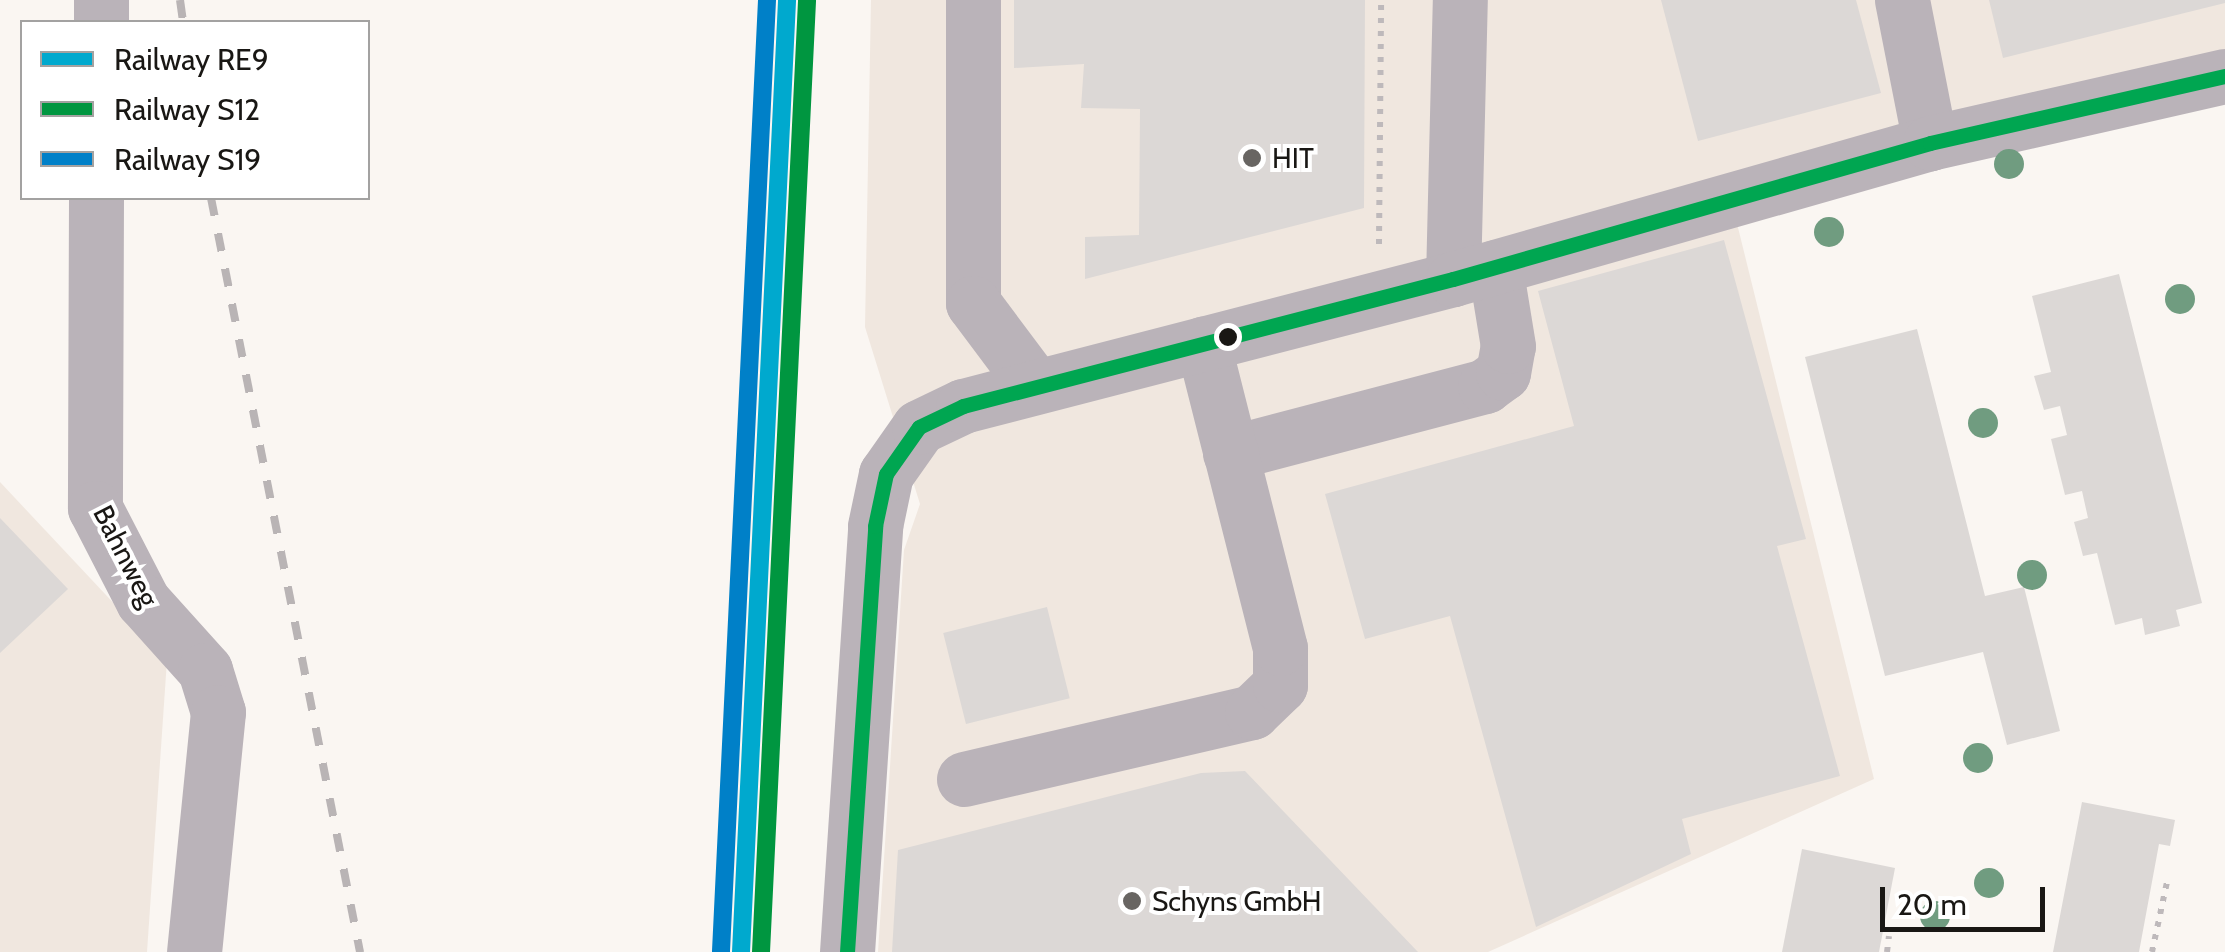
<!DOCTYPE html>
<html>
<head>
<meta charset="utf-8">
<style>
	body { margin:0 }
	#map { position:relative; width:2225px; height:952px; overflow:hidden; background:#faf6f2; font-family:Cabin,sans-serif }
	div>[style] { position:absolute }
	.built>* { inset:0; background:#f0e7df }
	.building>* { inset:0; background:#dcd8d6; transform-origin:0 0 }
	.path>* { height:6px; margin-top:-3px; transform-origin:0; background:repeating-linear-gradient(90deg,#beb9bb 0 5px,transparent 0 13px) }
	.minor>* { height:55px; margin:-27.5px; padding:0 27.5px; transform-origin:27.5px; border-radius:27.5px; background:#bab3b9 }
	.rail>* { height:8px; margin-top:-4px; transform-origin:0; background:repeating-linear-gradient(90deg,#b9b4b5 0 18px,transparent 0 36px) }
	.bus-1>* { height:15px; margin:-7.5px; padding:0 7.5px; transform-origin:7.5px; border-radius:7.5px; background:#00a651 }
	.rail-1>* { height:18px; margin:-9px; padding:0 9px; transform-origin:9px; border-radius:9px; background:#00a9ce }
	.rail-2>* { height:18px; margin:-9px; padding:0 9px; transform-origin:9px; border-radius:9px; background:#009640 }
	.rail-3>* { height:18px; margin:-9px; padding:0 9px; transform-origin:9px; border-radius:9px; background:#0080c8 }
	.trees>* { width:30px; height:30px; margin:-15px; border-radius:50%; background:#709c80 }
	.dots>* { width:28px; height:28px; translate:-50% -50%; box-sizing:border-box; border:5px solid #fff; border-radius:50% }
	span { translate:-50% -50%; white-space:nowrap; text-align:center; line-height:1.15; -webkit-text-stroke:8px #fff; paint-order:stroke }
	.poi-label { font-size:28px; color:#191714 }
	.left { translate:0 -50%; text-align:left }
	.street-label { font-size:28px; color:#191714 }
	.legend { position:absolute; left:20px; top:20px; width:350px; height:180px; box-sizing:border-box; background:#fff; border:2px solid #a3a2a1; margin:0; padding:12px 18px; list-style:none; font-size:30px; color:#191714 }
	.legend li { display:flex; align-items:center; gap:20px; height:50px }
	.legend b { width:50px; border:2px solid #a3a2a1 }
	.scale { position:absolute; left:1880px; top:887px; width:165px; height:45px; box-sizing:border-box; border:5px solid #191714; border-top:0; padding-left:12px; font-size:30px; line-height:35px; white-space:nowrap; color:#191714; -webkit-text-stroke:8px #fff; paint-order:stroke }
</style>
</head>
<body>
<div id="map">
	<div class="built">
		<div style="clip-path:polygon(871px 0,2225px 0,2225px 63px,1728px 187px,1874px 779px,1488px 952px,878px 952px,904px 550px,920px 504px,865px 327px)"></div>
		<div style="clip-path:polygon(0 482px,167px 660px,147px 952px,0 952px)"></div>
	</div>
	<div class="building">
		<div style="clip-path:polygon(1014px 0,1365px 0,1364px 208px,1085px 279px,1085px 237px,1139px 235px,1140px 109px,1081px 108px,1084px 64px,1014px 68px)"></div>
		<div style="clip-path:polygon(1661px 0,1856px 0,1881px 93px,1698px 141px)"></div>
		<div style="clip-path:polygon(1989px 0,2225px 0,2225px 3px,2003px 58px)"></div>
		<div style="clip-path:polygon(1724px 240px,1806px 539px,1777px 546px,1840px 776px,1682px 819px,1691px 854px,1536px 927px,1450px 616px,1365px 639px,1325px 494px,1574px 426px,1538px 291px)"></div>
		<div style="clip-path:polygon(2119px 274px,2202px 603px,2176px 610px,2180px 626px,2145px 635px,2142px 618px,2115px 625px,2097px 553px,2083px 556px,2074px 522px,2088px 518px,2082px 491px,2065px 495px,2051px 439px,2067px 435px,2060px 406px,2044px 410px,2034px 376px,2051px 372px,2032px 296px)"></div>
		<div style="clip-path:polygon(1917px 329px,1985px 596px,2024px 587px,2060px 731px,2007px 745px,1983px 652px,1885px 676px,1805px 357px)"></div>
		<div style="clip-path:polygon(0 518px,68px 589px,0 653px)"></div>
		<div style="left:1047px;top:607px;width:94px;height:107px;rotate:76deg"></div>
		<div style="clip-path:polygon(1245px 771px,1418px 952px,892px 952px,898px 850px,1201px 773px)"></div>
		<div style="clip-path:polygon(2082px 802px,2175px 820px,2170px 846px,2159px 844px,2139px 952px,2053px 952px)"></div>
		<div style="clip-path:polygon(1802px 849px,1895px 868px,1879px 952px,1782px 952px)"></div>
	</div>
	<div class="path">
		<div style="left:1379px;top:244px;width:244px;rotate:-89.5deg"></div>
		<div style="left:1887px;top:952px;width:16px;rotate:-83deg"></div>
		<div style="left:2152px;top:952px;width:72px;rotate:-77.9deg"></div>
	</div>
	<div class="minor">
		<div style="left:973px;top:0;width:303px;rotate:90deg"></div>
		<div style="left:973px;top:303px;width:104px;rotate:53.2deg"></div>
		<div style="left:1902px;top:0;width:146px;rotate:78.9deg"></div>
		<div style="left:101px;top:22px;width:22px;rotate:-90deg"></div>
		<div style="left:96px;top:198px;width:310px;rotate:90.2deg"></div>
		<div style="left:95px;top:508px;width:105px;rotate:62.7deg"></div>
		<div style="left:143px;top:601px;width:93px;rotate:48.1deg"></div>
		<div style="left:205px;top:670px;width:44px;rotate:72.8deg"></div>
		<div style="left:218px;top:712px;width:241px;rotate:95.7deg"></div>
		<div style="left:1453px;top:279px;width:279px;rotate:-88.6deg"></div>
		<div style="left:1230px;top:453px;width:264px;rotate:-14.7deg"></div>
		<div style="left:1485px;top:386px;width:22px;rotate:-36deg"></div>
		<div style="left:1503px;top:373px;width:27px;rotate:-80deg"></div>
		<div style="left:1508px;top:346px;width:80px;rotate:-99.3deg"></div>
		<div style="left:964px;top:779px;width:296px;rotate:-13.1deg"></div>
		<div style="left:1252px;top:712px;width:39px;rotate:-44deg"></div>
		<div style="left:1280px;top:685px;width:37px;rotate:-90deg"></div>
		<div style="left:1280px;top:648px;width:314px;rotate:-104.2deg"></div>
		<div style="left:847px;top:952px;width:427px;rotate:-86.2deg"></div>
		<div style="left:875px;top:526px;width:53px;rotate:-78.1deg"></div>
		<div style="left:886px;top:474px;width:57px;rotate:-54.9deg"></div>
		<div style="left:919px;top:427px;width:49px;rotate:-25.5deg"></div>
		<div style="left:963px;top:406px;width:506px;rotate:-14.53deg"></div>
		<div style="left:1453px;top:279px;width:496px;rotate:-15.9deg"></div>
		<div style="left:1930px;top:143px;width:303px;rotate:-12.8deg"></div>
	</div>
	<div class="rail">
		<div style="left:180px;top:0;width:22px;rotate:82deg"></div>
		<div style="left:211px;top:198px;width:769px;rotate:78.82deg"></div>
	</div>
	<div class="bus-1">
		<div style="left:847px;top:952px;width:427px;rotate:-86.2deg"></div>
		<div style="left:875px;top:526px;width:53px;rotate:-78.1deg"></div>
		<div style="left:886px;top:474px;width:57px;rotate:-54.9deg"></div>
		<div style="left:919px;top:427px;width:49px;rotate:-25.5deg"></div>
		<div style="left:963px;top:406px;width:506px;rotate:-14.53deg"></div>
		<div style="left:1453px;top:279px;width:496px;rotate:-15.9deg"></div>
		<div style="left:1930px;top:143px;width:303px;rotate:-12.8deg"></div>
	</div>
	<div class="rail-1">
		<div style="left:741px;top:952px;width:953px;rotate:-87.23deg"></div>
	</div>
	<div class="rail-2">
		<div style="left:761px;top:952px;width:952px;rotate:-87.23deg"></div>
	</div>
	<div class="rail-3">
		<div style="left:721px;top:951px;width:952px;rotate:-87.23deg"></div>
	</div>
	<div class="trees">
		<div style="left:2009px;top:164px"></div>
		<div style="left:1829px;top:232px"></div>
		<div style="left:2180px;top:299px"></div>
		<div style="left:1983px;top:423px"></div>
		<div style="left:2032px;top:575px"></div>
		<div style="left:1978px;top:758px"></div>
		<div style="left:1989px;top:883px"></div>
		<div style="left:1935px;top:916px"></div>
	</div>
	<div class="dots">
		<div style="left:1252px;top:158px;background:#686562"></div>
		<div style="left:1228px;top:337px;background:#191714"></div>
		<div style="left:1132px;top:901px;background:#686562"></div>
	</div>
	<div class="poi-label">
		<span class="left" style="left:1272px;top:158px">HIT</span>
		<span class="left" style="left:1152px;top:901px">Schyns GmbH</span>
	</div>
	<div class="street-label">
		<span style="left:126px;top:556px;rotate:63deg">Bahnweg</span>
	</div>
	<ul class="legend">
	<li><b style="height:12px;background:#00a9ce"></b>Railway RE9</li>
	<li><b style="height:12px;background:#009640"></b>Railway S12</li>
	<li><b style="height:12px;background:#0080c8"></b>Railway S19</li>
	</ul>
	<div class="scale">20 m</div>
</div>
</body>
</html>
